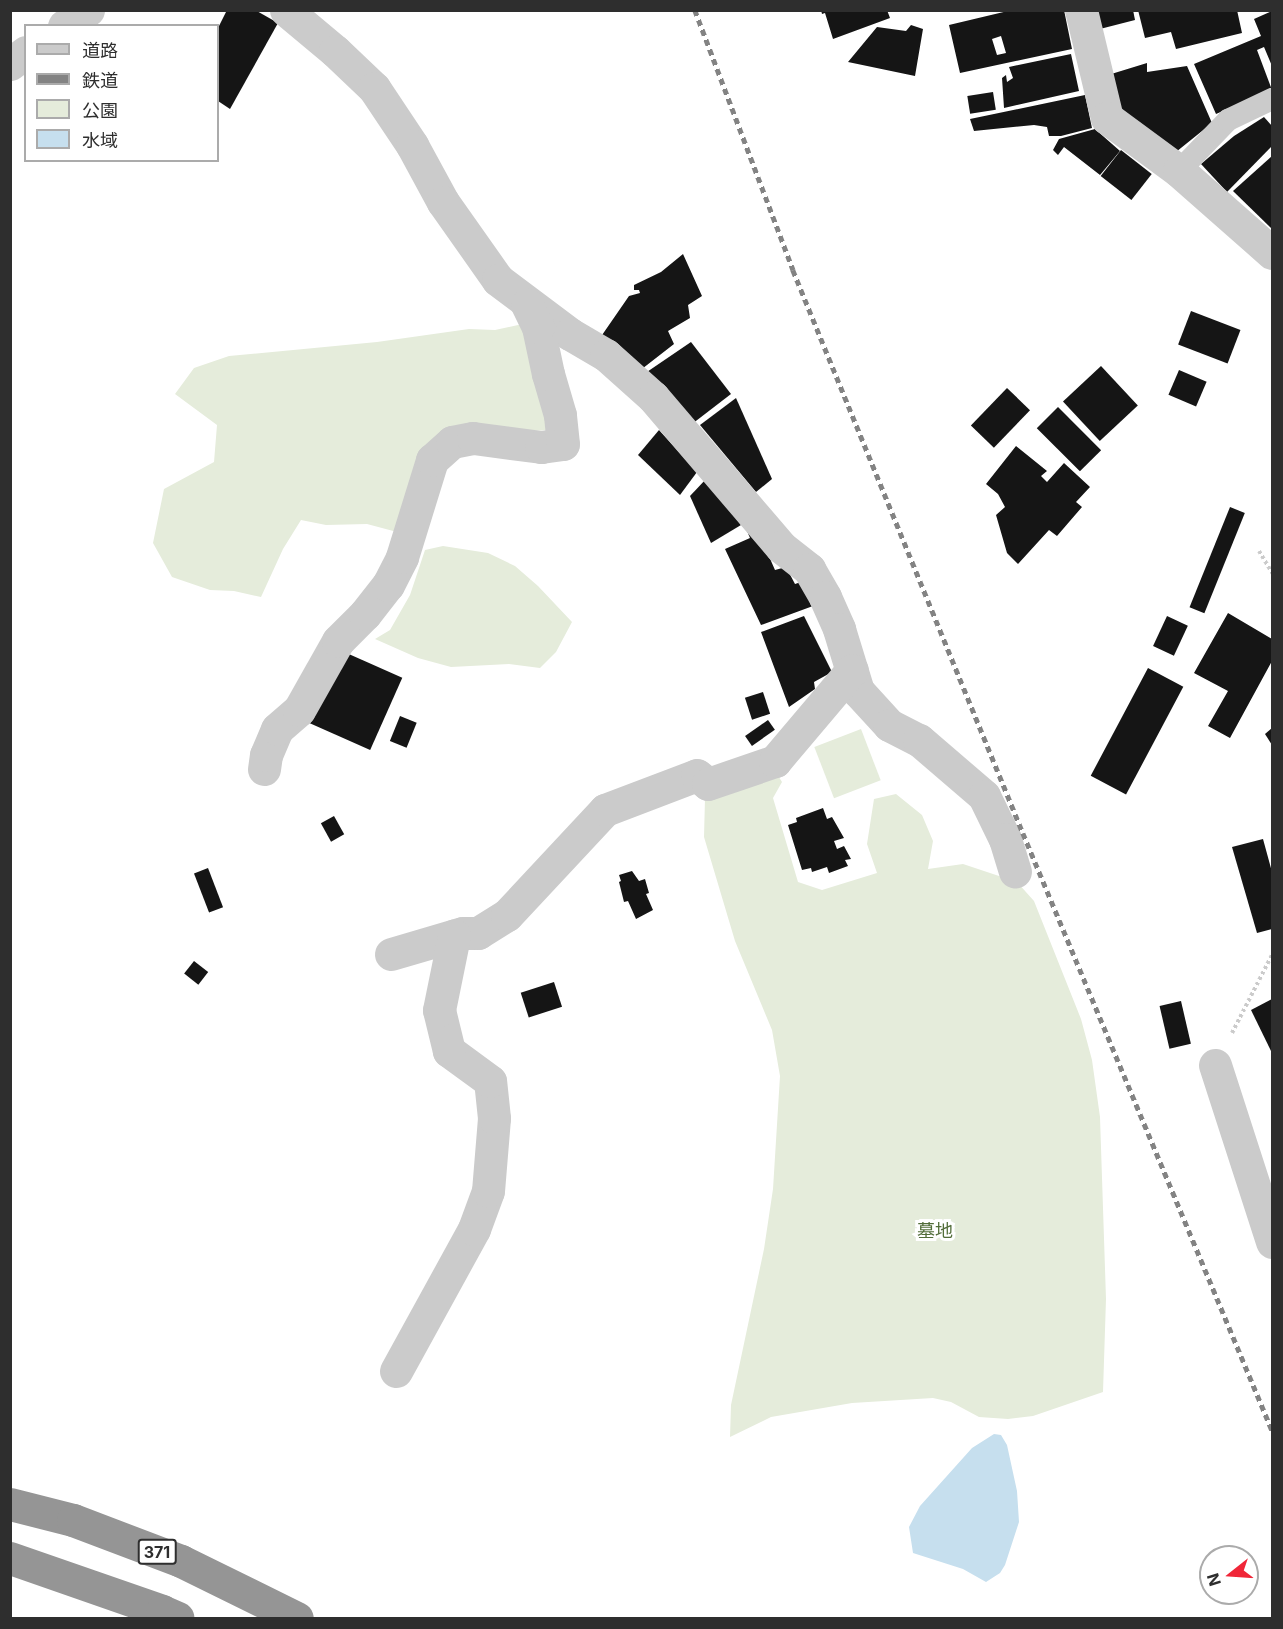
<!DOCTYPE html>
<html>
<head>
<meta charset="utf-8">
<style>
	body { margin:0 }
	#map { position:relative; width:1283px; height:1629px; overflow:hidden; background:#fff; font-family:Inter,"Noto Sans JP",sans-serif }
	div>[style] { position:absolute }
	.green>* { inset:0; background:#e5ecdb; transform-origin:0 0 }
	.water>* { inset:0; background:#c6dfee }
	.building>* { inset:0; background:#151515; transform-origin:0 0 }
	.path>* { height:4px; margin-top:-2px; transform-origin:0; background:repeating-linear-gradient(90deg,#cbcbcb 0 3px,transparent 0 6px) }
	.lane>* { height:22px; margin:-11px; padding:0 11px; transform-origin:11px; border-radius:11px; background:#cbcbcb }
	.street>* { height:33px; margin:-16.5px; padding:0 16.5px; transform-origin:16.5px; border-radius:16.5px; background:#cbcbcb }
	.highway>* { height:33px; margin:-16.5px; padding:0 16.5px; transform-origin:16.5px; border-radius:16.5px; background:#959595 }
	.rail>* { height:4.5px; margin-top:-2.25px; transform-origin:0; background:repeating-linear-gradient(90deg,#838383 0 6px,transparent 0 10.5px) }
	span { translate:-50% -50%; white-space:nowrap; text-align:center; line-height:1.15; -webkit-text-stroke:6px #fff; paint-order:stroke }
	.shield-label span { padding:2px 4px; background:#fff; border:2px solid; border-radius:4px; -webkit-text-stroke-width:0 }
	.shield-label { font-size:16px; color:#2e2e2e; font-weight:700 }
	.park-label { font-size:18px; color:#526d39 }
	.frame { position:absolute; inset:0; border:12px solid #2e2e2e; pointer-events:none }
	.legend { position:absolute; left:24px; top:24px; width:195px; height:138px; box-sizing:border-box; background:#fff; border:2px solid #ababab; margin:0; padding:8px 10px; list-style:none; font-size:18px; color:#2e2e2e }
	.legend li { display:flex; align-items:center; gap:12px; height:30px }
	.legend b { width:30px; border:2px solid #ababab }
	.north { position:absolute; left:1199px; top:1545px; width:60px; height:60px; box-sizing:border-box; background:#fff; border:2px solid #ababab; border-radius:50%; rotate:253deg; font-size:16px; font-weight:700; line-height:24px; text-align:center; color:#2e2e2e }
	.north::after { content:''; display:block; margin:auto; width:21px; height:27px; background:#f02638; clip-path:polygon(50% 0,100% 100%,50% 72%,0 100%) }
</style>
</head>
<body>
<div id="map">
	<div class="green">
		<div style="clip-path:polygon(527px 323px,548px 430px,470px 435px,397px 532px,367px 524px,326px 525px,301px 520px,283px 549px,261px 597px,234px 591px,210px 590px,172px 577px,153px 543px,164px 489px,214px 462px,217px 425px,175px 394px,194px 368px,229px 356px,377px 342px,469px 329px,495px 330px)"></div>
		<div style="clip-path:polygon(443px 546px,488px 553px,515px 566px,538px 586px,572px 622px,556px 652px,540px 668px,509px 664px,451px 667px,418px 658px,375px 639px,390px 630px,410px 595px,425px 550px)"></div>
		<div style="left:861px;top:729px;width:55px;height:50px;rotate:69deg"></div>
		<div style="clip-path:polygon(777px 774px,782px 782px,773px 798px,798px 882px,822px 890px,877px 873px,867px 844px,874px 799px,896px 794px,922px 815px,933px 841px,928px 869px,963px 864px,1017px 882px,1034px 901px,1081px 1019px,1092px 1060px,1100px 1117px,1106px 1299px,1103px 1392px,1033px 1416px,1008px 1419px,979px 1417px,951px 1402px,933px 1398px,852px 1403px,771px 1417px,730px 1437px,731px 1405px,764px 1249px,773px 1189px,780px 1076px,772px 1030px,735px 941px,704px 837px,705px 798px)"></div>
	</div>
	<div class="water">
		<div style="clip-path:polygon(994px 1434px,1001px 1435px,1007px 1445px,1017px 1491px,1019px 1522px,1005px 1565px,1000px 1573px,986px 1582px,963px 1569px,913px 1553px,909px 1527px,920px 1506px,972px 1448px)"></div>
	</div>
	<div class="building">
		<div style="clip-path:polygon(227px 10px,255px 10px,278px 23px,230px 109px,218px 101px,218px 28px)"></div>
		<div style="clip-path:polygon(821px 10px,887px 10px,890px 18px,833px 39px,825px 13px,822px 14px)"></div>
		<div style="clip-path:polygon(evenodd,1012px 10px,1064px 10px,1072px 49px,960px 73px,949px 25px,1012px 10px,1001px 36px,1006px 53px,997px 55px,992px 39px,1001px 36px)"></div>
		<div style="clip-path:polygon(1091px 10px,1133px 10px,1135px 20px,1096px 30px)"></div>
		<div style="clip-path:polygon(1138px 10px,1237px 10px,1242px 33px,1176px 49px,1171px 32px,1145px 38px)"></div>
		<div style="clip-path:polygon(1272px 11px,1272px 66px,1264px 47px,1257px 50px,1272px 90px,1216px 114px,1194px 64px,1261px 36px,1254px 19px)"></div>
		<div style="clip-path:polygon(911px 25px,923px 29px,915px 76px,848px 62px,877px 27px,906px 31px)"></div>
		<div style="clip-path:polygon(1071px 54px,1079px 91px,1004px 108px,1002px 78px,1006px 75px,1007px 82px,1013px 78px,1009px 67px)"></div>
		<div style="clip-path:polygon(1147px 63px,1147px 72px,1187px 66px,1212px 123px,1171px 156px,1116px 110px,1108px 75px)"></div>
		<div style="left:993px;top:92px;width:18px;height:26px;rotate:81deg"></div>
		<div style="clip-path:polygon(1085px 95px,1092px 128px,1061px 136px,1049px 136px,1047px 127px,1034px 125px,974px 131px,970px 119px)"></div>
		<div style="clip-path:polygon(1264px 117px,1272px 126px,1272px 146px,1227px 192px,1201px 164px,1234px 136px)"></div>
		<div style="clip-path:polygon(1095px 129px,1120px 151px,1100px 175px,1064px 147px,1058px 155px,1053px 150px,1059px 139px)"></div>
		<div style="left:1121px;top:150px;width:39px;height:33px;rotate:38deg"></div>
		<div style="clip-path:polygon(1272px 156px,1272px 229px,1233px 191px)"></div>
		<div style="clip-path:polygon(683px 254px,702px 296px,688px 305px,690px 318px,668px 331px,674px 344px,638px 372px,600px 338px,629px 296px,640px 293px,639px 290px,634px 290px,634px 285px,661px 272px)"></div>
		<div style="left:1191px;top:311px;width:53px;height:36px;rotate:21deg"></div>
		<div style="clip-path:polygon(691px 342px,731px 394px,692px 424px,641px 376px)"></div>
		<div style="left:1101px;top:366px;width:54px;height:52px;rotate:47deg"></div>
		<div style="left:1179px;top:370px;width:30px;height:27px;rotate:23deg"></div>
		<div style="left:1007px;top:388px;width:32px;height:52px;rotate:44deg"></div>
		<div style="clip-path:polygon(736px 398px,772px 479px,756px 492px,700px 425px)"></div>
		<div style="left:1058px;top:407px;width:61px;height:30px;rotate:45deg"></div>
		<div style="clip-path:polygon(659px 430px,697px 472px,680px 495px,638px 455px)"></div>
		<div style="clip-path:polygon(1016px 446px,1047px 471px,1041px 476px,1047px 482px,1064px 463px,1090px 487px,1076px 502px,1082px 507px,1057px 536px,1049px 530px,1018px 564px,1007px 553px,996px 515px,1005px 507px,998px 494px,986px 484px)"></div>
		<div style="clip-path:polygon(707px 478px,741px 525px,711px 543px,690px 496px)"></div>
		<div style="left:1230px;top:507px;width:16px;height:108px;rotate:22deg"></div>
		<div style="clip-path:polygon(756px 527px,775px 570px,786px 567px,795px 584px,804px 581px,813px 606px,761px 625px,725px 549px,750px 538px,747px 531px)"></div>
		<div style="clip-path:polygon(1228px 613px,1272px 639px,1272px 661px,1230px 738px,1208px 726px,1228px 691px,1194px 673px)"></div>
		<div style="clip-path:polygon(804px 616px,832px 672px,814px 682px,815px 689px,789px 707px,761px 632px)"></div>
		<div style="left:1167px;top:616px;width:23px;height:33px;rotate:25deg"></div>
		<div style="left:342px;top:651px;width:66px;height:79px;rotate:24deg"></div>
		<div style="left:1148px;top:668px;width:40px;height:122px;rotate:28deg"></div>
		<div style="left:763px;top:692px;width:23px;height:19px;rotate:72deg"></div>
		<div style="left:400px;top:716px;width:18px;height:27px;rotate:22deg"></div>
		<div style="left:768px;top:720px;width:12px;height:28px;rotate:55deg"></div>
		<div style="clip-path:polygon(1272px 728px,1272px 745px,1265px 734px)"></div>
		<div style="clip-path:polygon(823px 808px,827px 819px,832px 817px,844px 838px,834px 841px,837px 849px,844px 846px,851px 859px,845px 860px,848px 866px,829px 873px,827px 867px,812px 872px,811px 868px,802px 870px,788px 825px,797px 822px,796px 818px)"></div>
		<div style="left:334px;top:816px;width:21px;height:15px;rotate:61deg"></div>
		<div style="clip-path:polygon(1263px 839px,1272px 872px,1272px 929px,1257px 933px,1232px 847px)"></div>
		<div style="left:208px;top:868px;width:42px;height:15px;rotate:69deg"></div>
		<div style="clip-path:polygon(632px 871px,639px 881px,645px 879px,649px 893px,646px 894px,653px 910px,636px 919px,628px 901px,624px 902px,619px 882px,621px 881px,619px 875px)"></div>
		<div style="left:194px;top:961px;width:18px;height:16px;rotate:38deg"></div>
		<div style="left:554px;top:982px;width:26px;height:35px;rotate:72deg"></div>
		<div style="clip-path:polygon(1272px 999px,1272px 1053px,1251px 1010px)"></div>
		<div style="left:1181px;top:1001px;width:44px;height:22px;rotate:77deg"></div>
	</div>
	<div class="path">
		<div style="left:1259px;top:551px;width:26px;rotate:59deg"></div>
		<div style="left:1232px;top:1033px;width:88px;rotate:-62.9deg"></div>
	</div>
	<div class="lane">
		<div style="left:1179px;top:171px;width:71px;rotate:-46.1deg"></div>
		<div style="left:1228px;top:120px;width:49px;rotate:-25.5deg"></div>
	</div>
	<div class="street">
		<div style="left:286px;top:10px;width:64px;rotate:39.9deg"></div>
		<div style="left:335px;top:51px;width:54px;rotate:43.5deg"></div>
		<div style="left:374px;top:88px;width:69px;rotate:56.3deg"></div>
		<div style="left:412px;top:145px;width:65px;rotate:61.5deg"></div>
		<div style="left:443px;top:202px;width:95px;rotate:54.8deg"></div>
		<div style="left:498px;top:280px;width:90px;rotate:36.9deg"></div>
		<div style="left:570px;top:334px;width:42px;rotate:30.3deg"></div>
		<div style="left:606px;top:355px;width:63px;rotate:41.8deg"></div>
		<div style="left:653px;top:397px;width:197px;rotate:49.5deg"></div>
		<div style="left:781px;top:547px;width:36px;rotate:38deg"></div>
		<div style="left:809px;top:569px;width:32px;rotate:60deg"></div>
		<div style="left:825px;top:597px;width:35px;rotate:66deg"></div>
		<div style="left:839px;top:629px;width:65px;rotate:73deg"></div>
		<div style="left:858px;top:691px;width:46px;rotate:47.6deg"></div>
		<div style="left:889px;top:725px;width:34px;rotate:27deg"></div>
		<div style="left:919px;top:740px;width:86px;rotate:40.7deg"></div>
		<div style="left:984px;top:796px;width:48px;rotate:64deg"></div>
		<div style="left:1005px;top:839px;width:34px;rotate:73deg"></div>
		<div style="left:1081px;top:10px;width:111px;rotate:76.5deg"></div>
		<div style="left:1107px;top:118px;width:89px;rotate:36.4deg"></div>
		<div style="left:1179px;top:171px;width:124px;rotate:41.4deg"></div>
		<div style="left:64px;top:26px;width:29px;rotate:-34deg"></div>
		<div style="left:10px;top:64px;width:20px;rotate:-37deg"></div>
		<div style="left:264px;top:769px;width:14px;rotate:-82deg"></div>
		<div style="left:266px;top:755px;width:28px;rotate:-67deg"></div>
		<div style="left:277px;top:729px;width:29px;rotate:-41deg"></div>
		<div style="left:299px;top:710px;width:79px;rotate:-60.5deg"></div>
		<div style="left:338px;top:641px;width:38px;rotate:-45deg"></div>
		<div style="left:365px;top:614px;width:37px;rotate:-52deg"></div>
		<div style="left:388px;top:585px;width:31px;rotate:-63deg"></div>
		<div style="left:402px;top:557px;width:102px;rotate:-72.8deg"></div>
		<div style="left:432px;top:460px;width:27px;rotate:-42deg"></div>
		<div style="left:452px;top:442px;width:21px;rotate:-11deg"></div>
		<div style="left:473px;top:438px;width:69px;rotate:7.5deg"></div>
		<div style="left:541px;top:447px;width:22px;rotate:-8deg"></div>
		<div style="left:563px;top:444px;width:29px;rotate:-96deg"></div>
		<div style="left:560px;top:415px;width:43px;rotate:-106.3deg"></div>
		<div style="left:548px;top:374px;width:48px;rotate:-102deg"></div>
		<div style="left:538px;top:327px;width:25px;rotate:-116deg"></div>
		<div style="left:391px;top:954px;width:75px;rotate:-16.3deg"></div>
		<div style="left:463px;top:933px;width:15px"></div>
		<div style="left:478px;top:933px;width:34px;rotate:-32deg"></div>
		<div style="left:507px;top:915px;width:144px;rotate:-47deg"></div>
		<div style="left:605px;top:810px;width:98px;rotate:-20.8deg"></div>
		<div style="left:697px;top:775px;width:14px;rotate:39deg"></div>
		<div style="left:708px;top:784px;width:71px;rotate:-18.9deg"></div>
		<div style="left:775px;top:761px;width:119px;rotate:-49.8deg"></div>
		<div style="left:1215px;top:1065px;width:186px;rotate:72.1deg"></div>
		<div style="left:396px;top:1371px;width:162px;rotate:-61.2deg"></div>
		<div style="left:474px;top:1229px;width:40px;rotate:-69.8deg"></div>
		<div style="left:488px;top:1191px;width:73px;rotate:-85.3deg"></div>
		<div style="left:494px;top:1118px;width:37px;rotate:-96deg"></div>
		<div style="left:490px;top:1081px;width:51px;rotate:-143.8deg"></div>
		<div style="left:449px;top:1051px;width:42px;rotate:-103.7deg"></div>
		<div style="left:439px;top:1010px;width:76px;rotate:-78.5deg"></div>
	</div>
	<div class="highway">
		<div style="left:10px;top:1504px;width:65px;rotate:14.3deg"></div>
		<div style="left:73px;top:1520px;width:116px;rotate:20.8deg"></div>
		<div style="left:181px;top:1561px;width:129px;rotate:26.2deg"></div>
		<div style="left:10px;top:1558px;width:161px;rotate:19.2deg"></div>
		<div style="left:162px;top:1611px;width:17px;rotate:24deg"></div>
	</div>
	<div class="rail">
		<div style="left:695px;top:10px;width:278px;rotate:69.3deg"></div>
		<div style="left:793px;top:270px;width:608px;rotate:67.78deg"></div>
		<div style="left:1023px;top:833px;width:647px;rotate:67.36deg"></div>
	</div>
	<div class="shield-label">
		<span style="left:157px;top:1552px">371</span>
	</div>
	<div class="park-label">
		<span style="left:935px;top:1231px">墓地</span>
	</div>
	<div class="frame"></div>
	<ul class="legend">
	<li><b style="height:8px;background:#cbcbcb"></b>道路</li>
	<li><b style="height:8px;background:#838383"></b>鉄道</li>
	<li><b style="height:16px;background:#e5ecdb"></b>公園</li>
	<li><b style="height:16px;background:#c6dfee"></b>水域</li>
	</ul>
	<div class="north">N</div>
</div>
</body>
</html>
